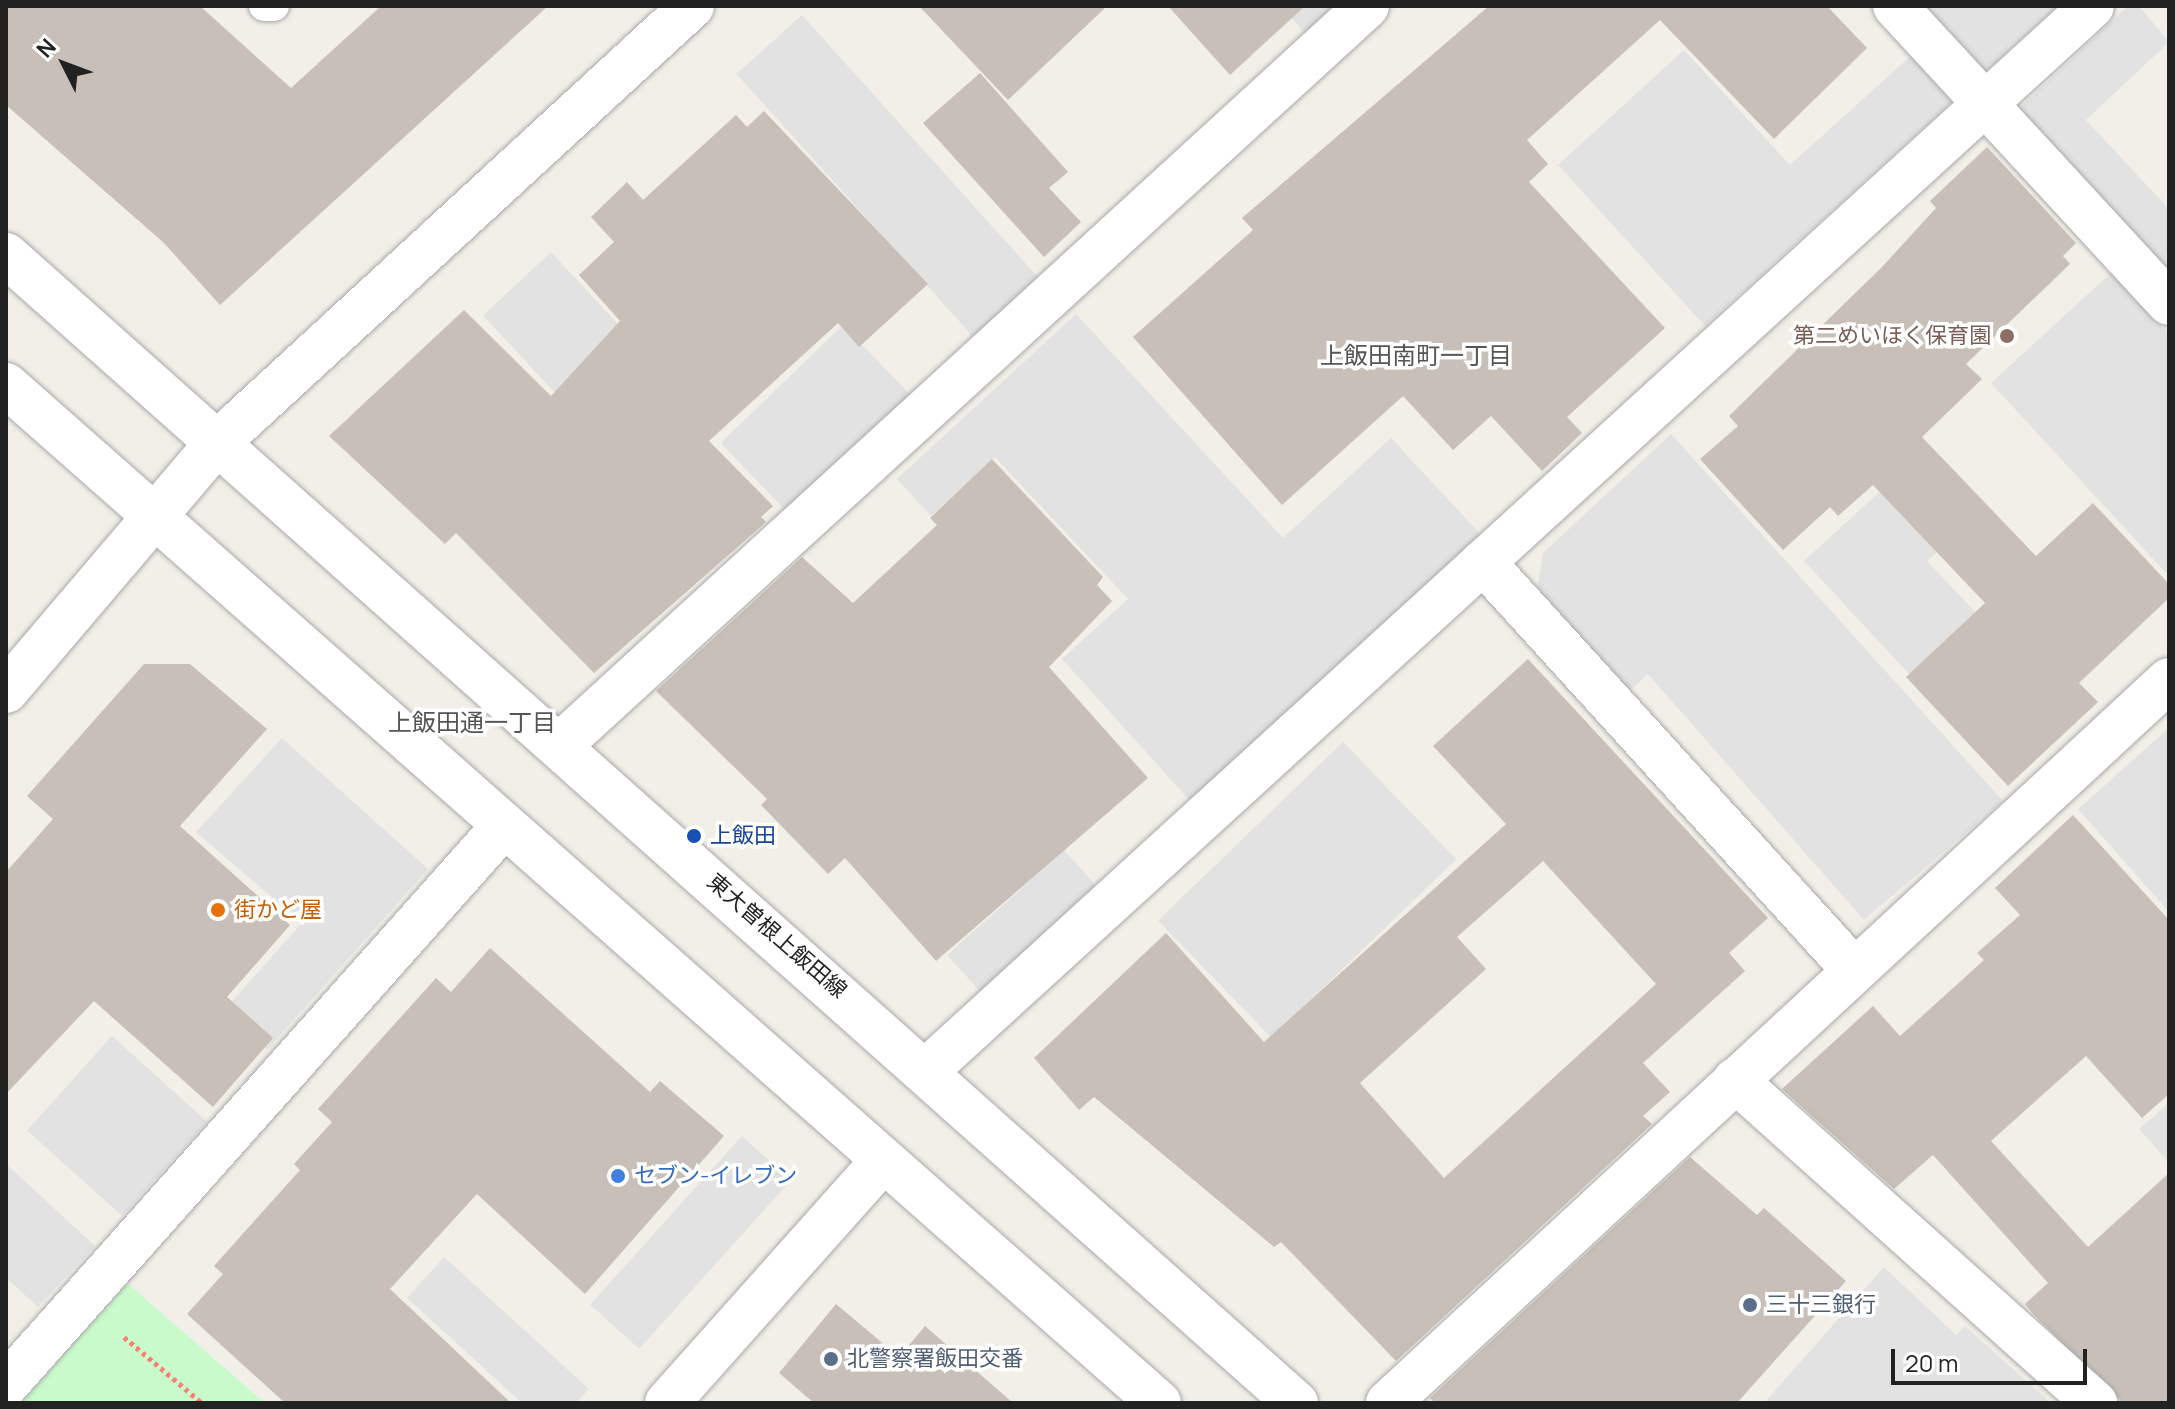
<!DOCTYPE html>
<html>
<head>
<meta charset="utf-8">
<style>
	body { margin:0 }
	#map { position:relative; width:2175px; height:1409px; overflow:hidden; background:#f2efe9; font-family:Manrope,"Noto Sans JP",sans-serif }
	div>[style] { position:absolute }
	.park>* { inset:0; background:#c8facc }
	.parking>* { inset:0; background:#e2e2e2; transform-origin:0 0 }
	.building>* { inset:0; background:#c7bfb8 }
	.path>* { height:5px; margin-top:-2.5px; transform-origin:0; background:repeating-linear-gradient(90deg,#fa8072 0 4px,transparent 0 8px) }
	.roads { filter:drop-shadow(0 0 2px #a9a9a9) drop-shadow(0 0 2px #a9a9a9) }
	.service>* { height:30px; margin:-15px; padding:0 15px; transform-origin:15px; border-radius:15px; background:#fff }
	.minor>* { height:44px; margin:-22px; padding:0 22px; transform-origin:22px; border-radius:22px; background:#fff }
	.tertiary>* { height:44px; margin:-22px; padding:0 22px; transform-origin:22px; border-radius:22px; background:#fff }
	.dots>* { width:22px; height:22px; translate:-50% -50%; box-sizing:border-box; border:4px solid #fff; border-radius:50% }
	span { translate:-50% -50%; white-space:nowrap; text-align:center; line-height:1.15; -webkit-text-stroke:7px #fff; paint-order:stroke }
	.education-label { font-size:22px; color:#785e54 }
	.right { translate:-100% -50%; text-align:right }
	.transit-label { font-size:22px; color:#164399 }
	.left { translate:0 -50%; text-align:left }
	.food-label { font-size:22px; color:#c56008 }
	.street-label { font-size:22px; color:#222 }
	.shop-label { font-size:22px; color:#366cbe }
	.service-label { font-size:22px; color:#4e5e75 }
	.neighbourhood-label { font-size:24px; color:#555 }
	.frame { position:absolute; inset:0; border:8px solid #222; pointer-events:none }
	.north { position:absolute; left:24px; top:24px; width:80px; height:80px; -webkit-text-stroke:6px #fff; paint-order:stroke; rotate:312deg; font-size:22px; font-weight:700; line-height:32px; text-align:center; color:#222 }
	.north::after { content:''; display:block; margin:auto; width:28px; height:36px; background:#222; clip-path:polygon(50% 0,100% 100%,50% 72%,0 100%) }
	.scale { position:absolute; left:1891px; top:1349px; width:196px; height:36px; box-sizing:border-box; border:4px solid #222; border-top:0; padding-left:10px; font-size:24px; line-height:28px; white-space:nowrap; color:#222; -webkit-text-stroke:6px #fff; paint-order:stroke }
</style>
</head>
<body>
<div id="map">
	<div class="park">
		<div style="clip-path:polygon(127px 1283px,265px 1403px,19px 1403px)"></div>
	</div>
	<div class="parking">
		<div style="clip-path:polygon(1281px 6px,1338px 6px,1307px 35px)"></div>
		<div style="clip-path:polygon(1920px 6px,2058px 6px,1983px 74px)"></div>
		<div style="clip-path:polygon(2128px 6px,2139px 6px,2169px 42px,2086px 120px,2169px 209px,2169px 276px,2016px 111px)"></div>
		<div style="left:802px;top:15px;width:354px;height:88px;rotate:48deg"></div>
		<div style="clip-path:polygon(1684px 50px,1790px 165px,1913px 54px,1954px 100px,1705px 326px,1558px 165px)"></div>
		<div style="left:551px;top:252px;width:215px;height:93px;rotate:47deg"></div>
		<div style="clip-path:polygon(2112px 272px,2169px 334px,2169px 576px,1991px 383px)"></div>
		<div style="clip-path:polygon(1076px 314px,1283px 538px,1391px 438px,1483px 537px,1192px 803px,1062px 659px,1128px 599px,995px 457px,931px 516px,897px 479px)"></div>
		<div style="left:843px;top:325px;width:100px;height:170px;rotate:46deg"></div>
		<div style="clip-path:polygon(1671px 434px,2003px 801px,1864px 920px,1648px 674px,1627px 693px,1537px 592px,1543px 553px)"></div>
		<div style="clip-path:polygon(1908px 466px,1965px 528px,1927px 561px,1977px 614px,1911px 676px,1804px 561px)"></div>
		<div style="clip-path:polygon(2169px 728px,2169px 912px,2078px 809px)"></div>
		<div style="clip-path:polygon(282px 738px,428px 869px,267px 1050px,223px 1011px,302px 923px,196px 832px)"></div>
		<div style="left:1343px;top:742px;width:163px;height:257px;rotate:46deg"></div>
		<div style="left:1064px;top:850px;width:54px;height:157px;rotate:48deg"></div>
		<div style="left:112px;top:1036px;width:128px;height:127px;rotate:42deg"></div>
		<div style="clip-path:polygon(2169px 1103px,2169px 1162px,2139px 1129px)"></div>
		<div style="left:742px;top:1136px;width:66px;height:227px;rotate:42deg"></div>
		<div style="clip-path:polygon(6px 1164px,95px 1246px,38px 1307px,6px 1278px)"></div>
		<div style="clip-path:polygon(444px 1257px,589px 1389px,576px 1403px,522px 1403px,407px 1298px)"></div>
		<div style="clip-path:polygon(1884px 1267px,1956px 1335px,1965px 1326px,2051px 1403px,1764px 1403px)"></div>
	</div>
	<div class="building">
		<div style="clip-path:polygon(6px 6px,200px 6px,291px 88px,381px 6px,548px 6px,220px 305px,163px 242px,6px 105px)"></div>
		<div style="clip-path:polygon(919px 6px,1107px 6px,1008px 100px)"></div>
		<div style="clip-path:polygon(1168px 6px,1305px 6px,1230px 75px)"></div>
		<div style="clip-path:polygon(1489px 6px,1827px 6px,1867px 48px,1774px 139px,1660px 20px,1527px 140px,1548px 164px,1529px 182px,1665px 328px,1567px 417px,1582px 433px,1542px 471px,1491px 416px,1453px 450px,1403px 396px,1282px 505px,1133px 337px,1253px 230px,1242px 218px)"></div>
		<div style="clip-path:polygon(980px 73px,1068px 172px,1049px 188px,1081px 222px,1044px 257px,923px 123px)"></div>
		<div style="clip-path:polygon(764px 111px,928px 284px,859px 347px,838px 323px,709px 441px,773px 506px,761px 517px,766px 522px,594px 673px,456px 533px,445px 544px,329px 436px,464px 310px,551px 396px,620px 321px,579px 275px,614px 242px,591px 217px,627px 182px,643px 200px,736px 115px,747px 127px)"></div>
		<div style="clip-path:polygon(1987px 147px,2076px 243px,2063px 256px,2070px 264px,1966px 364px,1982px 379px,1922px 437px,2036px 556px,2093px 503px,2169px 584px,2169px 598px,2079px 683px,2098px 702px,2008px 786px,1906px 677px,1985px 603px,1873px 485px,1838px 516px,1830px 507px,1783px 550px,1700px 459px,1738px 426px,1729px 416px,1882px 267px,1936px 208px,1930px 201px)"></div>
		<div style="clip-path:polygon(992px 459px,1103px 577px,1097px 585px,1112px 601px,1049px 667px,1148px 778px,936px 961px,845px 858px,828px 874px,761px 805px,767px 799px,656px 691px,802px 557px,853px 603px,937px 525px,930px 518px)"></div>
		<div style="clip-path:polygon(evenodd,1528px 659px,1768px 918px,1729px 953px,1745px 971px,1643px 1063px,1670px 1092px,1643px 1116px,1652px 1124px,1396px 1361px,1281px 1242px,1274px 1247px,1094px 1097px,1079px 1110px,1034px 1058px,1166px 933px,1264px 1042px,1506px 824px,1433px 746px,1528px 659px,1543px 861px,1656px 984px,1444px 1178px,1360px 1083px,1486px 969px,1457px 937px,1543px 861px)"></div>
		<div style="clip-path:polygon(144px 664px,190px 664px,267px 729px,180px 826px,290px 925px,227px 997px,273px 1038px,213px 1107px,94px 1001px,6px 1094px,6px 872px,53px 819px,27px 796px)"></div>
		<div style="clip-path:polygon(2073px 815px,2169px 920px,2169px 1094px,2142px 1118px,2086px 1056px,1991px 1141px,2088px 1247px,2169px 1173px,2169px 1403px,2123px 1403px,2036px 1317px,2025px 1304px,2048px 1283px,1933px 1155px,1894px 1189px,1782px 1089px,1873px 1006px,1900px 1036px,1984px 960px,1977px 953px,2020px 915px,1995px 888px)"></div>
		<div style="clip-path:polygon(490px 948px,650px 1092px,660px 1081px,724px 1136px,585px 1294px,477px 1194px,390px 1289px,511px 1403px,285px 1403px,187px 1314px,223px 1274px,214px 1266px,300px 1170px,294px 1164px,332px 1122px,318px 1109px,436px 978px,451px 992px)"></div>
		<div style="clip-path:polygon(1690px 1157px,1757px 1215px,1764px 1208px,1846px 1281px,1737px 1403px,1435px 1403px,1430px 1398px)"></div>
		<div style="clip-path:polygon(836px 1304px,899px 1357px,925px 1326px,1013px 1403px,814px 1403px,779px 1373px)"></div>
	</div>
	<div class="path">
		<div style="left:124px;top:1337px;width:102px;rotate:40.2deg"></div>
	</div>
	<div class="roads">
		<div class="service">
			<div style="left:264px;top:6px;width:10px"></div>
		</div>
		<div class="minor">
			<div style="left:1895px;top:6px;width:404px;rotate:47.3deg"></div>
			<div style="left:1483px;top:562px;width:551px;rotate:47.72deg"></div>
			<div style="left:560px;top:745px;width:1094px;rotate:-42.48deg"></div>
			<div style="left:928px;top:1069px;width:1576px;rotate:-42.4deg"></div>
			<div style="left:1735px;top:1080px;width:484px;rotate:41.9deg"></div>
			<div style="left:6px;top:1385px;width:746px;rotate:-48.32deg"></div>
			<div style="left:667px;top:1403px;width:323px;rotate:-48.3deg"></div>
			<div style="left:1388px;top:1403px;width:1064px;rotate:-42.79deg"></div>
		</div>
		<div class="tertiary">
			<div style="left:6px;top:255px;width:1727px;rotate:41.67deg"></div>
			<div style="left:6px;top:385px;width:1538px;rotate:41.44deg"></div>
			<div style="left:6px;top:691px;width:324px;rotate:-49.6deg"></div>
			<div style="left:216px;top:444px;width:647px;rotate:-42.62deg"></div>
		</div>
	</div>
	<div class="dots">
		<div style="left:2007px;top:336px;background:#8d6e63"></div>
		<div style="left:694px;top:836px;background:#1a4fb4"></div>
		<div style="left:218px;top:910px;background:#e8710a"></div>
		<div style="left:618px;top:1176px;background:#3f7fe0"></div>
		<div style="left:1750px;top:1305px;background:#5c6f8a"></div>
		<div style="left:831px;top:1359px;background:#5c6f8a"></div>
	</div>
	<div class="education-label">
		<span class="right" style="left:1991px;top:336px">第二めいほく保育園</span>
	</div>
	<div class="transit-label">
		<span class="left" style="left:710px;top:836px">上飯田</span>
	</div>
	<div class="food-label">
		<span class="left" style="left:234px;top:910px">街かど屋</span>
	</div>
	<div class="street-label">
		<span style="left:777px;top:936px;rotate:41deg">東大曽根上飯田線</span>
	</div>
	<div class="shop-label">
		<span class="left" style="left:634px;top:1176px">セブン-イレブン</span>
	</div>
	<div class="service-label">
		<span class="left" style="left:1766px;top:1305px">三十三銀行</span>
		<span class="left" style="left:847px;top:1359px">北警察署飯田交番</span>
	</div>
	<div class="neighbourhood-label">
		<span style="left:1416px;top:355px">上飯田南町一丁目</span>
		<span style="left:472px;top:722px">上飯田通一丁目</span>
	</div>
	<div class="frame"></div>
	<div class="north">N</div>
	<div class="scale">20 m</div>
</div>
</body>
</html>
